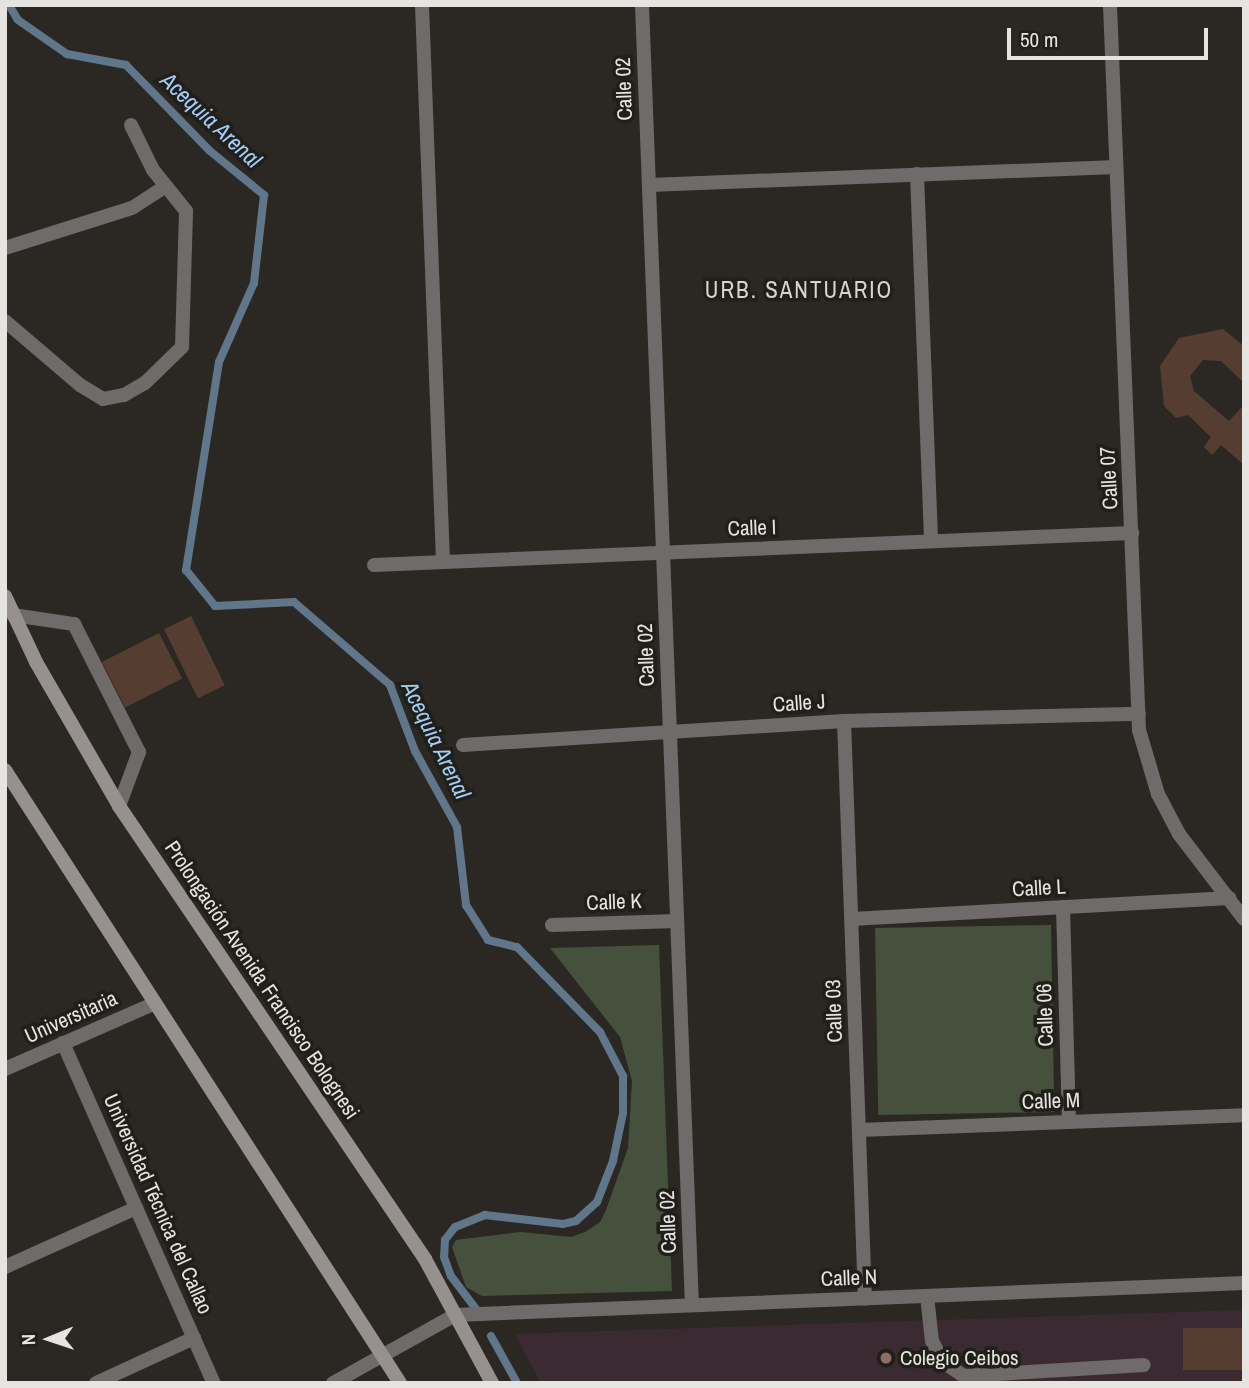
<!DOCTYPE html>
<html>
<head>
<meta charset="utf-8">
<style>
	body { margin:0 }
	#map { position:relative; width:1249px; height:1388px; overflow:hidden; background:#2b2823; font-family:"Archivo Narrow",sans-serif }
	div>[style] { position:absolute }
	.education>* { inset:0; background:#3c2a33 }
	.green>* { inset:0; background:#45513d; transform-origin:0 0 }
	.stream>* { height:8px; margin:-4px; padding:0 4px; transform-origin:4px; border-radius:4px; background:#60768b }
	.building>* { inset:0; background:#563d31; transform-origin:0 0 }
	.service>* { height:14px; margin:-7px; padding:0 7px; transform-origin:7px; border-radius:7px; background:#6f6b6a }
	.minor>* { height:14px; margin:-7px; padding:0 7px; transform-origin:7px; border-radius:7px; background:#6f6b6a }
	.secondary>* { height:14px; margin:-7px; padding:0 7px; transform-origin:7px; border-radius:7px; background:#96918f }
	.dots>* { width:19px; height:19px; translate:-50% -50%; box-sizing:border-box; border:4px solid #211f1a; border-radius:50% }
	span { translate:-50% -50%; white-space:nowrap; text-align:center; line-height:1.15; -webkit-text-stroke:7px #211f1a; paint-order:stroke }
	.street-label { font-size:21px; color:#e6e4e1 }
	.poi-label { font-size:21px; color:#e6e4e1 }
	.left { translate:0 -50%; text-align:left }
	.water-label { font-size:23px; color:#a2cdf4; font-style:italic }
	.neighbourhood-label { font-size:23px; color:#d8d5ce; letter-spacing:2px }
	.frame { position:absolute; inset:0; border:7px solid #e6e4e1; pointer-events:none }
	.north { position:absolute; left:14px; top:1304px; width:70px; height:70px; -webkit-text-stroke:5px #211f1a; paint-order:stroke; rotate:268deg; font-size:19px; font-weight:700; line-height:28px; text-align:center; color:#e6e4e1 }
	.north::after { content:''; display:block; margin:auto; width:24px; height:32px; background:#e6e4e1; clip-path:polygon(50% 0,100% 100%,50% 72%,0 100%) }
	.scale { position:absolute; left:1007px; top:28px; width:201px; height:32px; box-sizing:border-box; border:4px solid #e6e4e1; border-top:0; padding-left:9px; font-size:21px; line-height:24px; white-space:nowrap; color:#e6e4e1; -webkit-text-stroke:5px #211f1a; paint-order:stroke }
</style>
</head>
<body>
<div id="map">
	<div class="education">
		<div style="clip-path:polygon(1244px 1310px,1244px 1383px,541px 1383px,515px 1334px)"></div>
	</div>
	<div class="green">
		<div style="left:1051px;top:925px;width:187px;height:176px;rotate:89deg"></div>
		<div style="clip-path:polygon(659px 945px,672px 1291px,482px 1296px,466px 1287px,452px 1247px,456px 1240px,521px 1232px,571px 1237px,585px 1232px,600px 1222px,606px 1210px,628px 1148px,632px 1081px,620px 1037px,550px 948px)"></div>
	</div>
	<div class="stream">
		<div style="left:9px;top:5px;width:17px;rotate:59deg"></div>
		<div style="left:18px;top:20px;width:60px;rotate:34.8deg"></div>
		<div style="left:67px;top:54px;width:60px;rotate:10.6deg"></div>
		<div style="left:126px;top:65px;width:120px;rotate:45.7deg"></div>
		<div style="left:210px;top:151px;width:70px;rotate:39.2deg"></div>
		<div style="left:264px;top:195px;width:89px;rotate:96.5deg"></div>
		<div style="left:254px;top:283px;width:86px;rotate:113.9deg"></div>
		<div style="left:219px;top:362px;width:211px;rotate:99deg"></div>
		<div style="left:186px;top:570px;width:46px;rotate:51.1deg"></div>
		<div style="left:215px;top:606px;width:79px;rotate:-2.9deg"></div>
		<div style="left:294px;top:602px;width:127px;rotate:40.8deg"></div>
		<div style="left:390px;top:685px;width:71px;rotate:69.3deg"></div>
		<div style="left:415px;top:751px;width:87px;rotate:61.1deg"></div>
		<div style="left:457px;top:827px;width:79px;rotate:83.4deg"></div>
		<div style="left:466px;top:905px;width:41px;rotate:57.8deg"></div>
		<div style="left:488px;top:940px;width:30px;rotate:14deg"></div>
		<div style="left:517px;top:947px;width:119px;rotate:45.7deg"></div>
		<div style="left:600px;top:1032px;width:50px;rotate:62.4deg"></div>
		<div style="left:623px;top:1076px;width:37px;rotate:90deg"></div>
		<div style="left:623px;top:1113px;width:49px;rotate:101.8deg"></div>
		<div style="left:613px;top:1161px;width:44px;rotate:111.3deg"></div>
		<div style="left:597px;top:1202px;width:28px;rotate:138deg"></div>
		<div style="left:576px;top:1221px;width:13px;rotate:167deg"></div>
		<div style="left:563px;top:1224px;width:79px;rotate:-173.4deg"></div>
		<div style="left:485px;top:1215px;width:32px;rotate:158deg"></div>
		<div style="left:455px;top:1227px;width:16px;rotate:128deg"></div>
		<div style="left:445px;top:1240px;width:17px;rotate:93deg"></div>
		<div style="left:444px;top:1257px;width:20px;rotate:70deg"></div>
		<div style="left:451px;top:1276px;width:41px;rotate:52.9deg"></div>
		<div style="left:491px;top:1336px;width:54px;rotate:61deg"></div>
	</div>
	<div class="building">
		<div style="clip-path:polygon(1223px 329px,1244px 346px,1244px 383px,1221px 361px,1203px 360px,1190px 376px,1194px 391px,1229px 421px,1244px 405px,1244px 465px,1221px 445px,1212px 455px,1204px 447px,1211px 437px,1188px 415px,1176px 418px,1164px 406px,1160px 366px,1179px 338px)"></div>
		<div style="left:191px;top:616px;width:77px;height:30px;rotate:64deg"></div>
		<div style="left:159px;top:633px;width:51px;height:64px;rotate:63deg"></div>
		<div style="left:1244px;top:1328px;width:42px;height:61px;rotate:90deg"></div>
	</div>
	<div class="service">
		<div style="left:5px;top:248px;width:133px;rotate:-17.5deg"></div>
		<div style="left:132px;top:208px;width:38px;rotate:-33deg"></div>
		<div style="left:5px;top:321px;width:99px;rotate:40.5deg"></div>
		<div style="left:80px;top:385px;width:27px;rotate:31deg"></div>
		<div style="left:103px;top:399px;width:21px;rotate:-11deg"></div>
		<div style="left:124px;top:395px;width:24px;rotate:-30deg"></div>
		<div style="left:145px;top:383px;width:52px;rotate:-44.2deg"></div>
		<div style="left:182px;top:347px;width:136px;rotate:-88.3deg"></div>
		<div style="left:186px;top:211px;width:53px;rotate:-128.8deg"></div>
		<div style="left:153px;top:170px;width:50px;rotate:-116.1deg"></div>
		<div style="left:13px;top:615px;width:62px;rotate:8.4deg"></div>
		<div style="left:74px;top:624px;width:144px;rotate:63.1deg"></div>
		<div style="left:139px;top:752px;width:58px;rotate:110.3deg"></div>
		<div style="left:927px;top:1296px;width:45px;rotate:83.7deg"></div>
		<div style="left:932px;top:1341px;width:24px;rotate:62deg"></div>
		<div style="left:943px;top:1362px;width:25px;rotate:34deg"></div>
		<div style="left:964px;top:1376px;width:180px;rotate:-3.5deg"></div>
	</div>
	<div class="minor">
		<div style="left:422px;top:5px;width:557px;rotate:87.84deg"></div>
		<div style="left:642px;top:5px;width:1300px;rotate:87.8deg"></div>
		<div style="left:1110px;top:5px;width:726px;rotate:87.71deg"></div>
		<div style="left:1139px;top:730px;width:67px;rotate:73.5deg"></div>
		<div style="left:1158px;top:794px;width:45px;rotate:62.3deg"></div>
		<div style="left:1179px;top:834px;width:107px;rotate:52.6deg"></div>
		<div style="left:917px;top:174px;width:367px;rotate:87.8deg"></div>
		<div style="left:649px;top:185px;width:467px;rotate:-2.2deg"></div>
		<div style="left:374px;top:565px;width:759px;rotate:-2.42deg"></div>
		<div style="left:844px;top:721px;width:578px;rotate:87.92deg"></div>
		<div style="left:463px;top:745px;width:382px;rotate:-3.6deg"></div>
		<div style="left:844px;top:721px;width:295px;rotate:-1.4deg"></div>
		<div style="left:1063px;top:907px;width:215px;rotate:88.4deg"></div>
		<div style="left:852px;top:919px;width:378px;rotate:-3.2deg"></div>
		<div style="left:552px;top:925px;width:125px;rotate:-1.8deg"></div>
		<div style="left:63px;top:1043px;width:372px;rotate:66.1deg"></div>
		<div style="left:5px;top:1069px;width:164px;rotate:-23.7deg"></div>
		<div style="left:859px;top:1130px;width:385px;rotate:-2.2deg"></div>
		<div style="left:5px;top:1267px;width:144px;rotate:-24.2deg"></div>
		<div style="left:96px;top:1383px;width:108px;rotate:-24.7deg"></div>
		<div style="left:333px;top:1383px;width:140px;rotate:-29.1deg"></div>
		<div style="left:455px;top:1315px;width:790px;rotate:-2.32deg"></div>
	</div>
	<div class="secondary">
		<div style="left:5px;top:596px;width:73px;rotate:64.8deg"></div>
		<div style="left:36px;top:662px;width:166px;rotate:60deg"></div>
		<div style="left:119px;top:806px;width:547px;rotate:55.96deg"></div>
		<div style="left:425px;top:1259px;width:141px;rotate:61.6deg"></div>
		<div style="left:5px;top:770px;width:729px;rotate:57.2deg"></div>
	</div>
	<div class="dots">
		<div style="left:886px;top:1358px;background:#8d6e63"></div>
	</div>
	<div class="street-label">
		<span style="left:624px;top:89px;rotate:-92deg">Calle 02</span>
		<span style="left:1109px;top:478px;rotate:-93deg">Calle 07</span>
		<span style="left:752px;top:528px;rotate:-2deg">Calle I</span>
		<span style="left:646px;top:655px;rotate:-92deg">Calle 02</span>
		<span style="left:799px;top:703px;rotate:-4deg">Calle J</span>
		<span style="left:1039px;top:888px;rotate:-3deg">Calle L</span>
		<span style="left:614px;top:902px;rotate:-2deg">Calle K</span>
		<span style="left:262px;top:980px;rotate:56deg">Prolongación Avenida Francisco Bolognesi</span>
		<span style="left:834px;top:1011px;rotate:-92deg">Calle 03</span>
		<span style="left:1045px;top:1015px;rotate:-92deg">Calle 06</span>
		<span style="left:71px;top:1017px;rotate:-24deg">Universitaria</span>
		<span style="left:1051px;top:1101px;rotate:-2deg">Calle M</span>
		<span style="left:158px;top:1204px;rotate:66deg">Universidad Técnica del Callao</span>
		<span style="left:668px;top:1222px;rotate:-92deg">Calle 02</span>
		<span style="left:849px;top:1278px;rotate:-2deg">Calle N</span>
	</div>
	<div class="poi-label">
		<span class="left" style="left:900px;top:1358px">Colegio Ceibos</span>
	</div>
	<div class="water-label">
		<span style="left:211px;top:120px;rotate:43deg">Acequia Arenal</span>
		<span style="left:436px;top:740px;rotate:64deg">Acequia Arenal</span>
	</div>
	<div class="neighbourhood-label">
		<span style="left:799px;top:290px">URB. SANTUARIO</span>
	</div>
	<div class="frame"></div>
	<div class="north">N</div>
	<div class="scale">50 m</div>
</div>
</body>
</html>
